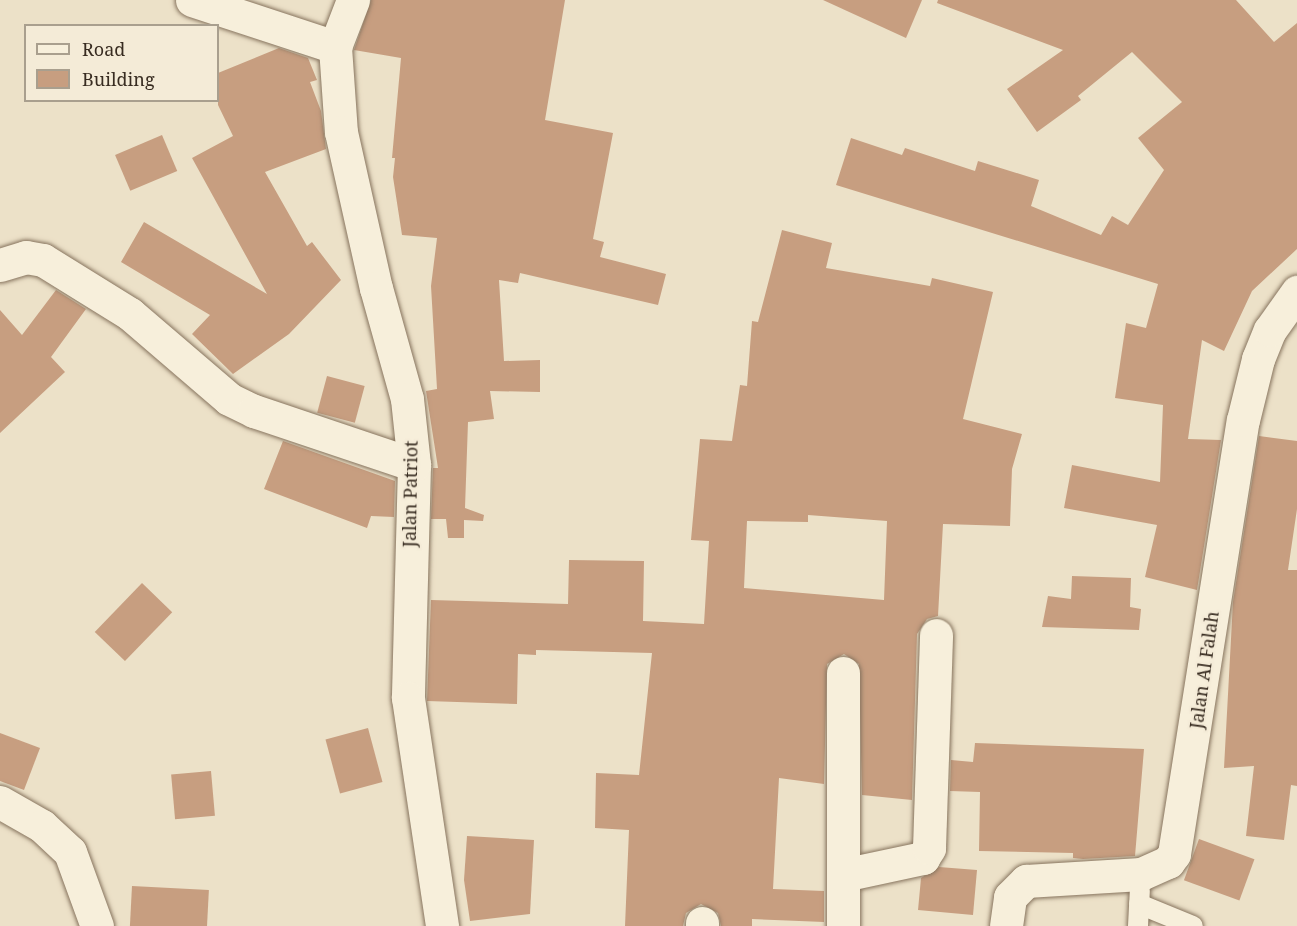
<!DOCTYPE html>
<html>
<head>
<meta charset="utf-8">
<style>
	body { margin:0 }
	#map { position:relative; width:1297px; height:926px; overflow:hidden; background:#ece1c8; font-family:"Noto Serif",serif }
	div>[style] { position:absolute }
	.building>* { inset:0; background:#c79e80; transform-origin:0 0 }
	.roads { filter:drop-shadow(0 0 2px #87745e) drop-shadow(0 0 2px #87745e) }
	.lane>* { height:20px; margin:-10px; padding:0 10px; transform-origin:10px; border-radius:10px; background:#f7efdb }
	.street>* { height:33px; margin:-16.5px; padding:0 16.5px; transform-origin:16.5px; border-radius:16.5px; background:#f7efdb }
	span { translate:-50% -50%; white-space:nowrap; text-align:center; line-height:1.15; -webkit-text-stroke:4.5px #f4ebd7; paint-order:stroke }
	.street-label { font-size:18px; color:#382c21 }
	.legend { position:absolute; left:24px; top:24px; width:195px; height:78px; box-sizing:border-box; background:#f4ebd7; border:2px solid #a99f8e; margin:0; padding:8px 10px; list-style:none; font-size:18px; color:#382c21 }
	.legend li { display:flex; align-items:center; gap:12px; height:30px }
	.legend b { width:30px; border:2px solid #a99f8e }
</style>
</head>
<body>
<div id="map">
	<div class="building">
		<div style="clip-path:polygon(371px 0,565px 0,545px 120px,613px 133px,593px 239px,604px 242px,600px 257px,666px 274px,658px 305px,520px 273px,518px 283px,499px 280px,504px 361px,540px 360px,540px 392px,490px 391px,494px 419px,468px 422px,465px 508px,484px 515px,483px 521px,464px 520px,464px 538px,448px 538px,446px 519px,431px 519px,433px 468px,438px 468px,426px 391px,437px 389px,431px 286px,437px 238px,402px 235px,393px 177px,395px 158px,392px 158px,401px 58px,354px 50px)"></div>
		<div style="clip-path:polygon(823px 0,922px 0,906px 38px)"></div>
		<div style="clip-path:polygon(938px 0,1236px 0,1274px 42px,1297px 23px,1297px 249px,1252px 291px,1224px 351px,1202px 340px,1188px 439px,1221px 440px,1197px 590px,1145px 577px,1157px 525px,1064px 508px,1072px 465px,1160px 482px,1163px 405px,1115px 398px,1126px 323px,1146px 328px,1158px 284px,836px 185px,851px 138px,902px 155px,905px 148px,975px 171px,978px 161px,1039px 180px,1031px 206px,1101px 235px,1112px 216px,1128px 225px,1164px 170px,1138px 138px,1182px 102px,1132px 52px,1078px 96px,1081px 100px,1037px 132px,1007px 89px,1063px 50px,937px 3px)"></div>
		<div style="clip-path:polygon(279px 48px,308px 58px,317px 80px,310px 82px,321px 111px,326px 149px,265px 172px,307px 246px,312px 242px,341px 280px,289px 334px,233px 374px,192px 334px,210px 315px,121px 262px,144px 222px,267px 294px,192px 158px,233px 136px,218px 105px,218px 73px)"></div>
		<div style="left:162px;top:135px;width:39px;height:51px;rotate:67deg"></div>
		<div style="clip-path:polygon(evenodd,782px 230px,832px 243px,826px 268px,930px 286px,932px 278px,993px 292px,963px 419px,1022px 434px,1012px 469px,1010px 526px,943px 524px,938px 616px,927px 619px,917px 634px,912px 800px,862px 795px,859px 664px,844px 654px,827px 664px,824px 784px,779px 778px,773px 889px,824px 891px,824px 922px,752px 919px,752px 926px,721px 926px,718px 913px,701px 904px,686px 913px,683px 926px,625px 926px,629px 830px,595px 828px,596px 773px,639px 775px,652px 653px,536px 650px,536px 655px,518px 654px,517px 704px,427px 701px,431px 600px,568px 604px,569px 560px,644px 561px,643px 621px,704px 624px,709px 541px,691px 540px,700px 439px,732px 441px,740px 385px,747px 386px,752px 321px,758px 322px,782px 230px,808px 515px,887px 521px,884px 600px,744px 588px,747px 521px,808px 522px,808px 515px)"></div>
		<div style="clip-path:polygon(56px 290px,86px 309px,51px 357px,65px 372px,0 433px,0 310px,22px 335px)"></div>
		<div style="left:327px;top:376px;width:39px;height:38px;rotate:15deg"></div>
		<div style="clip-path:polygon(1259px 436px,1297px 441px,1297px 509px,1288px 570px,1297px 570px,1297px 786px,1291px 785px,1284px 840px,1246px 836px,1254px 766px,1224px 768px,1233px 602px)"></div>
		<div style="clip-path:polygon(283px 441px,395px 481px,394px 517px,371px 516px,367px 528px,264px 489px)"></div>
		<div style="clip-path:polygon(1072px 576px,1131px 578px,1130px 607px,1141px 609px,1139px 630px,1042px 627px,1048px 596px,1071px 599px)"></div>
		<div style="left:142px;top:583px;width:42px;height:68px;rotate:44deg"></div>
		<div style="left:368px;top:728px;width:56px;height:44px;rotate:75deg"></div>
		<div style="clip-path:polygon(0 733px,40px 748px,24px 790px,0 781px)"></div>
		<div style="clip-path:polygon(975px 743px,1144px 749px,1135px 856px,1083px 859px,1073px 858px,1073px 853px,979px 851px,980px 792px,950px 791px,951px 760px,973px 762px)"></div>
		<div style="left:211px;top:771px;width:45px;height:40px;rotate:85deg"></div>
		<div style="clip-path:polygon(467px 836px,534px 840px,530px 914px,470px 921px,464px 880px)"></div>
		<div style="left:1199px;top:839px;width:59px;height:44px;rotate:20deg"></div>
		<div style="clip-path:polygon(939px 867px,977px 870px,973px 915px,918px 910px,921px 878px)"></div>
		<div style="left:132px;top:886px;width:77px;height:40px;rotate:3deg"></div>
	</div>
	<div class="roads">
		<div class="lane">
			<div style="left:1139px;top:904px;width:58px;rotate:22.2deg"></div>
			<div style="left:1138px;top:926px;width:35px;rotate:-87deg"></div>
		</div>
		<div class="street">
			<div style="left:192px;top:0;width:151px;rotate:18.2deg"></div>
			<div style="left:353px;top:0;width:50px;rotate:111deg"></div>
			<div style="left:335px;top:47px;width:85px;rotate:86deg"></div>
			<div style="left:341px;top:132px;width:160px;rotate:77.4deg"></div>
			<div style="left:376px;top:288px;width:115px;rotate:74.4deg"></div>
			<div style="left:407px;top:399px;width:66px;rotate:83.9deg"></div>
			<div style="left:414px;top:465px;width:233px;rotate:91.5deg"></div>
			<div style="left:408px;top:698px;width:231px;rotate:81.5deg"></div>
			<div style="left:0;top:265px;width:27px;rotate:-17deg"></div>
			<div style="left:26px;top:257px;width:17px;rotate:10deg"></div>
			<div style="left:43px;top:260px;width:102px;rotate:31.8deg"></div>
			<div style="left:130px;top:314px;width:130px;rotate:40.6deg"></div>
			<div style="left:229px;top:399px;width:28px;rotate:26deg"></div>
			<div style="left:254px;top:411px;width:169px;rotate:18.6deg"></div>
			<div style="left:843px;top:673px;width:253px;rotate:90deg"></div>
			<div style="left:0;top:802px;width:48px;rotate:29.7deg"></div>
			<div style="left:42px;top:826px;width:38px;rotate:43deg"></div>
			<div style="left:70px;top:852px;width:79px;rotate:70deg"></div>
			<div style="left:843px;top:875px;width:82px;rotate:-12deg"></div>
			<div style="left:923px;top:858px;width:12px;rotate:-59deg"></div>
			<div style="left:929px;top:848px;width:213px;rotate:-88.1deg"></div>
			<div style="left:702px;top:923px;width:3px;rotate:90deg"></div>
			<div style="left:1006px;top:926px;width:29px;rotate:-82deg"></div>
			<div style="left:1010px;top:897px;width:23px;rotate:-45deg"></div>
			<div style="left:1026px;top:881px;width:115px;rotate:-3.5deg"></div>
			<div style="left:1141px;top:874px;width:30px;rotate:-24deg"></div>
			<div style="left:1168px;top:862px;width:10px;rotate:-53deg"></div>
			<div style="left:1174px;top:854px;width:439px;rotate:-81deg"></div>
			<div style="left:1243px;top:420px;width:63px;rotate:-76.2deg"></div>
			<div style="left:1258px;top:359px;width:31px;rotate:-68deg"></div>
			<div style="left:1270px;top:330px;width:47px;rotate:-54.6deg"></div>
		</div>
	</div>
	<div class="street-label">
		<span style="left:410px;top:494px;rotate:-89deg">Jalan Patriot</span>
		<span style="left:1204px;top:670px;rotate:-82deg">Jalan Al Falah</span>
	</div>
	<ul class="legend">
	<li><b style="height:8px;background:#f7efdb"></b>Road</li>
	<li><b style="height:16px;background:#c79e80"></b>Building</li>
	</ul>
</div>
</body>
</html>
